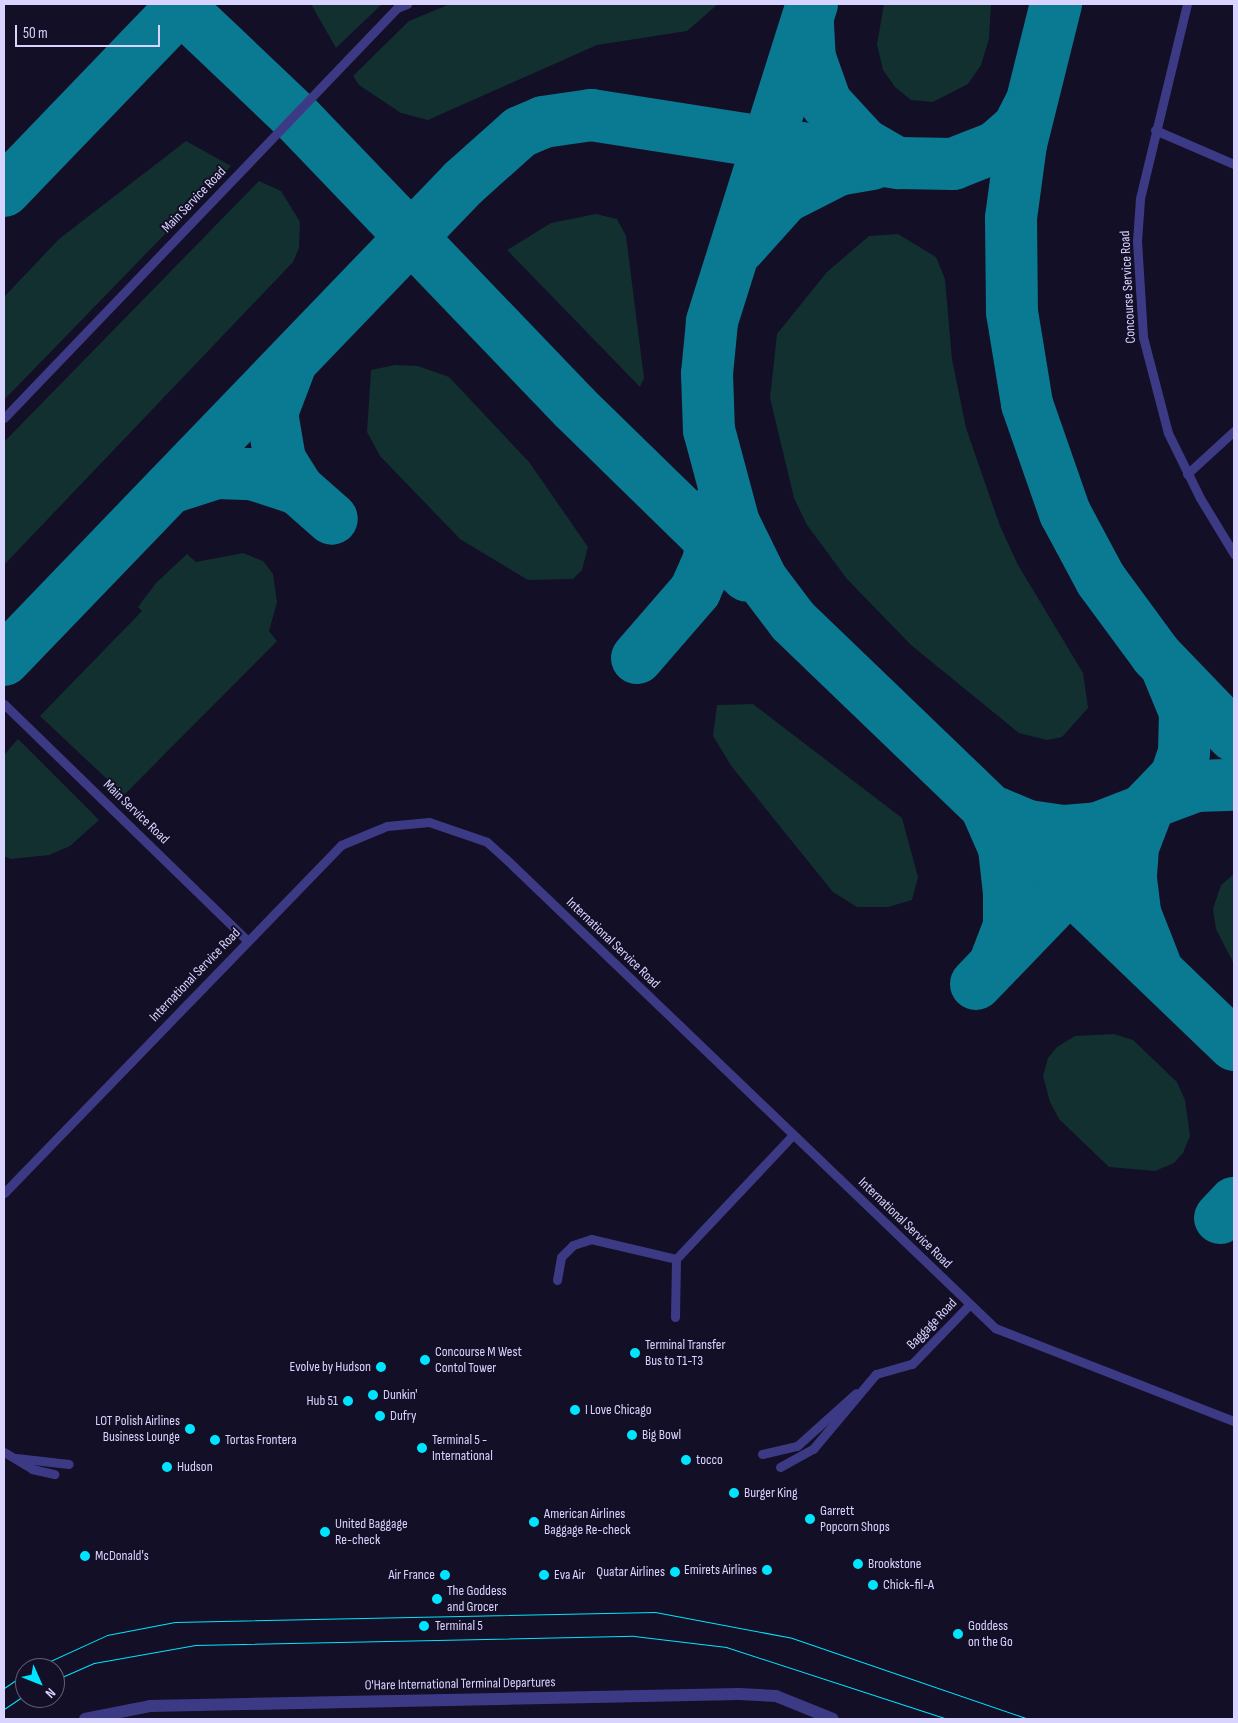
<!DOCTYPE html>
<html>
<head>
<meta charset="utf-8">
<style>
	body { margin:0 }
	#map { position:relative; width:1238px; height:1723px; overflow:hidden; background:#130f26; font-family:"Sofia Sans Condensed",sans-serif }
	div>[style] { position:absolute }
	.green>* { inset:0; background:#12302f }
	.taxiway>* { height:52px; margin:-26px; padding:0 26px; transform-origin:26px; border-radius:26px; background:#0a7a92 }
	.service>* { height:9px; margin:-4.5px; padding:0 4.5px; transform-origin:4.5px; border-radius:4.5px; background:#3d3a85 }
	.minor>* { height:12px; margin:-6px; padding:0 6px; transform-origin:6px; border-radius:6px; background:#3d3a85 }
	.tram>* { height:1px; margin:-0.5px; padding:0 0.5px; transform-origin:0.5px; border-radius:0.5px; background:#00e5ff }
	.minor-bridge>* { height:12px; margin:-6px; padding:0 6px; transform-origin:6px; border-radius:6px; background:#3d3a85 }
	.dots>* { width:14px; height:14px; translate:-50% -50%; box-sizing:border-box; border:2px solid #130f26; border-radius:50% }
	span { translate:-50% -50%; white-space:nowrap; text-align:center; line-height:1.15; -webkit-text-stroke:4px #130f26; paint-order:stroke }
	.street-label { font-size:14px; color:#d9d4ff }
	.poi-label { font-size:14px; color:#d9d4ff }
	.left { translate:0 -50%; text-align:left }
	.right { translate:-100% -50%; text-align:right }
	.frame { position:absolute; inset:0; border:5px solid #d9d4ff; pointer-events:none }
	.north { position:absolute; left:15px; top:1658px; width:50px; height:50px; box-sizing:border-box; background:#130f26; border:1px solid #625e7d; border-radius:50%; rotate:134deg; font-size:14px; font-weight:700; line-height:20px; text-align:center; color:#d9d4ff }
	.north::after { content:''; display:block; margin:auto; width:18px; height:22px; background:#00e5ff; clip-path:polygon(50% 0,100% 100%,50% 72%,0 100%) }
	.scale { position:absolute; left:15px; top:25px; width:145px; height:22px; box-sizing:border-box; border:2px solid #d9d4ff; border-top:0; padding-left:6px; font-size:15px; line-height:18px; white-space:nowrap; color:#d9d4ff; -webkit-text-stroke:4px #130f26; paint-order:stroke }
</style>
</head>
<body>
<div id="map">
	<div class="green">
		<div style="clip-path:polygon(311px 4px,382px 4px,336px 48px)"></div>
		<div style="clip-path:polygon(450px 4px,718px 4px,687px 31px,597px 45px,428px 120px,401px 113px,359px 85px,353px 76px,409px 21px)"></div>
		<div style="clip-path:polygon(884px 4px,991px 4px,989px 39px,981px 65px,968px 84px,933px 102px,911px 100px,895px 87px,883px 70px,877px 44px)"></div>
		<div style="clip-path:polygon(186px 141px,231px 166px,4px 400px,4px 297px,59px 239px)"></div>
		<div style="clip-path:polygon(259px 181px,281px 191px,300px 222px,299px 248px,293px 262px,4px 565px,4px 442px)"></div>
		<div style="clip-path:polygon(596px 214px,617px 219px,626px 236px,644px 378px,640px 387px,507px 250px,551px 223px)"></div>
		<div style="clip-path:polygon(898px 234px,936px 257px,945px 279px,952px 359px,966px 428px,1000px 526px,1018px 565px,1083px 673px,1088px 708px,1062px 737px,1047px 740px,1019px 733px,911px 645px,847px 579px,807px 525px,794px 498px,770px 398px,777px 334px,827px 272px,869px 236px)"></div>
		<div style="clip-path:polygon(395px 365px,418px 366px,449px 377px,529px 462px,588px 547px,582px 570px,573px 579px,528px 580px,460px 539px,380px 456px,367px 432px,371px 370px)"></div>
		<div style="clip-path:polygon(243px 553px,263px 561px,273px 574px,277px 602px,269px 631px,277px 641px,124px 795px,40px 716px,142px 611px,138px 607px,156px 583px,187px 554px,196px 562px)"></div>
		<div style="clip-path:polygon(753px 704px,902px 818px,918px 877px,912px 900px,888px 907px,857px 907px,833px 892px,732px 767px,713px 736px,717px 705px)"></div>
		<div style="clip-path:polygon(18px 739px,99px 820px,70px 846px,49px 855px,11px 859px,4px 856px,4px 755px)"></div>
		<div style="clip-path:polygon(1234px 874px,1234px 964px,1216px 929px,1213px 909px,1221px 885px)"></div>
		<div style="clip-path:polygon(1114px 1034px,1133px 1040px,1177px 1082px,1185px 1100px,1190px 1136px,1183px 1153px,1174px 1163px,1155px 1171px,1109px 1167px,1059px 1119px,1050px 1102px,1043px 1076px,1048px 1058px,1057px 1047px,1075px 1036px)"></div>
	</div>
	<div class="taxiway">
		<div style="left:177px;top:4px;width:161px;rotate:43.5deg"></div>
		<div style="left:294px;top:115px;width:406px;rotate:46.2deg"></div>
		<div style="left:575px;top:408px;width:240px;rotate:44.3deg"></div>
		<div style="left:812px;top:4px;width:333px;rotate:107.5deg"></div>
		<div style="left:712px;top:322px;width:52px;rotate:95.5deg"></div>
		<div style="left:707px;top:374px;width:56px;rotate:88deg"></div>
		<div style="left:709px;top:430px;width:96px;rotate:75deg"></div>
		<div style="left:734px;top:523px;width:64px;rotate:63.8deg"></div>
		<div style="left:762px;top:580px;width:51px;rotate:52.9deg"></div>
		<div style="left:793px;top:621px;width:612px;rotate:43.87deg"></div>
		<div style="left:1056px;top:4px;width:144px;rotate:104deg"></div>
		<div style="left:1021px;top:144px;width:75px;rotate:97.7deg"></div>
		<div style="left:1011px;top:218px;width:94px;rotate:89.4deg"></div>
		<div style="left:1012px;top:312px;width:93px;rotate:80.7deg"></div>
		<div style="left:1027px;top:404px;width:115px;rotate:70.8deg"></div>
		<div style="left:1065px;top:513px;width:76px;rotate:61.8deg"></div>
		<div style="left:1101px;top:580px;width:93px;rotate:53.7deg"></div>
		<div style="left:1156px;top:655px;width:112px;rotate:46.1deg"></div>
		<div style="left:808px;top:24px;width:34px;rotate:87deg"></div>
		<div style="left:810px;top:58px;width:48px;rotate:70.4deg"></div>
		<div style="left:826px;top:103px;width:56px;rotate:47.2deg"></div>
		<div style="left:864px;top:144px;width:34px;rotate:30deg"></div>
		<div style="left:4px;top:191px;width:260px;rotate:-46.1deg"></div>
		<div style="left:740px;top:247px;width:67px;rotate:-48deg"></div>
		<div style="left:785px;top:197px;width:59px;rotate:-27deg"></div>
		<div style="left:838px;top:170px;width:35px;rotate:-10deg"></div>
		<div style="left:291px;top:363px;width:53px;rotate:110.8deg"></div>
		<div style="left:272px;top:413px;width:48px;rotate:80.3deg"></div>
		<div style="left:280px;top:460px;width:34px;rotate:58deg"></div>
		<div style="left:170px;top:488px;width:49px;rotate:-17.7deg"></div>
		<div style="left:217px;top:473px;width:35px;rotate:2deg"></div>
		<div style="left:252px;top:474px;width:48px;rotate:18.1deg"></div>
		<div style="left:298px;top:489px;width:45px;rotate:41.4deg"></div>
		<div style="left:637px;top:658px;width:89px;rotate:-49.1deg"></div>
		<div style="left:695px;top:591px;width:35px;rotate:-66deg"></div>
		<div style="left:709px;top:559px;width:48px;rotate:-85.2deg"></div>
		<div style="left:4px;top:660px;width:662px;rotate:-46.1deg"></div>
		<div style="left:463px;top:183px;width:76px;rotate:-41.8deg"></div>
		<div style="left:520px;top:132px;width:25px;rotate:-23deg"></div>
		<div style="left:543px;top:122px;width:49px;rotate:-8.3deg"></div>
		<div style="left:591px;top:115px;width:312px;rotate:8.9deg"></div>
		<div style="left:899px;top:163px;width:54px;rotate:1.1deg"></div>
		<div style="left:953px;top:164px;width:46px;rotate:-21.6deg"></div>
		<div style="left:996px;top:147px;width:29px;rotate:-41deg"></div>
		<div style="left:1018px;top:128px;width:27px;rotate:-63deg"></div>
		<div style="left:1156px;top:801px;width:43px;rotate:-20.6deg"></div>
		<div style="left:1196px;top:786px;width:38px;rotate:-2deg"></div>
		<div style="left:1148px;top:808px;width:42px;rotate:111deg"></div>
		<div style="left:1133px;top:847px;width:32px;rotate:94deg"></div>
		<div style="left:1131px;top:879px;width:34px;rotate:83deg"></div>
		<div style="left:1135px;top:913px;width:55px;rotate:68.6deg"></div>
		<div style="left:987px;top:809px;width:43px;rotate:66.4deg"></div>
		<div style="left:1004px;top:848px;width:45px;rotate:83.7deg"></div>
		<div style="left:1009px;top:893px;width:33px;rotate:90deg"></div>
		<div style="left:1009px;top:926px;width:42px;rotate:111deg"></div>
		<div style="left:997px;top:813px;width:34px;rotate:23deg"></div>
		<div style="left:1028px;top:826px;width:37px;rotate:8deg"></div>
		<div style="left:1065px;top:831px;width:33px;rotate:-5deg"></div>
		<div style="left:1098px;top:828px;width:47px;rotate:-21.1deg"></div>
		<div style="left:976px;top:984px;width:289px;rotate:-46.1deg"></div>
		<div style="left:1176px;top:776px;width:24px;rotate:-71deg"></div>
		<div style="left:1184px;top:753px;width:41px;rotate:-88.6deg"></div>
		<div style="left:1185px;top:712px;width:44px;rotate:-112.5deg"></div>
		<div style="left:1220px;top:1218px;width:21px;rotate:-47deg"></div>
	</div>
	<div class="service">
		<div style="left:1187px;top:4px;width:201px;rotate:103.6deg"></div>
		<div style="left:1140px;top:199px;width:42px;rotate:94.1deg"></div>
		<div style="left:1137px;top:241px;width:96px;rotate:86.4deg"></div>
		<div style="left:1143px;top:337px;width:99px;rotate:75.4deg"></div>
		<div style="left:1168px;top:433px;width:72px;rotate:63.8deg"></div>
		<div style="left:1200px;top:498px;width:66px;rotate:58.7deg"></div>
		<div style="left:1155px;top:130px;width:86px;rotate:23.3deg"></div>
		<div style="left:4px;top:418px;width:568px;rotate:-46.21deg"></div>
		<div style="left:397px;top:8px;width:11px;rotate:-22deg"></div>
		<div style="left:1187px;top:474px;width:64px;rotate:-42.5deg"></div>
		<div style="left:4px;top:704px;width:340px;rotate:44.2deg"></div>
		<div style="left:4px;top:1193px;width:484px;rotate:-45.9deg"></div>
		<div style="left:341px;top:845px;width:50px;rotate:-22.4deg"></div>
		<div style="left:387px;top:826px;width:42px;rotate:-5.4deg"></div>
		<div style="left:429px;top:822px;width:61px;rotate:19deg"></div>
		<div style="left:487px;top:842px;width:25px;rotate:42deg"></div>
		<div style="left:506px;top:859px;width:678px;rotate:43.8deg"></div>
		<div style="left:995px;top:1328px;width:256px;rotate:21.3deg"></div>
		<div style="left:557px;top:1280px;width:23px;rotate:-80deg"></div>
		<div style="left:561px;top:1257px;width:17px;rotate:-45deg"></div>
		<div style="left:573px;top:1245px;width:19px;rotate:-18deg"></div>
		<div style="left:591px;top:1239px;width:87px;rotate:13.2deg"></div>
		<div style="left:675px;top:1317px;width:58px;rotate:-89deg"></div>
		<div style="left:676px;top:1259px;width:170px;rotate:-46.7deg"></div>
		<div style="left:4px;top:1452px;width:33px;rotate:31deg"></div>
		<div style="left:32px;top:1469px;width:23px;rotate:13deg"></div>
		<div style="left:762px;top:1454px;width:36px;rotate:-13deg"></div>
		<div style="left:797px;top:1446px;width:79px;rotate:-41.9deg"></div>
		<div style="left:16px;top:1458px;width:53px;rotate:6.5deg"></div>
		<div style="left:780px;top:1467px;width:38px;rotate:-29deg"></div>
		<div style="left:813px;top:1449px;width:98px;rotate:-50deg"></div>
		<div style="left:876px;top:1374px;width:37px;rotate:-16deg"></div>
		<div style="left:912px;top:1364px;width:83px;rotate:-46deg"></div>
	</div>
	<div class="minor">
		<div style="left:85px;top:1719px;width:66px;rotate:-11.3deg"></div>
		<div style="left:150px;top:1706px;width:589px;rotate:-1.17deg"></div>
	</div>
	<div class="tram">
		<div style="left:35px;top:1668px;width:79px;rotate:-24.6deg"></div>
		<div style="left:107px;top:1635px;width:69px;rotate:-10.8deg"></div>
		<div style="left:175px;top:1622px;width:480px;rotate:-1.2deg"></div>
		<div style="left:655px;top:1612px;width:139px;rotate:10.7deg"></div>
		<div style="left:792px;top:1638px;width:250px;rotate:18.9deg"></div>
		<div style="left:55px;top:1680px;width:43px;rotate:-23.6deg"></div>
		<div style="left:94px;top:1663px;width:103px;rotate:-10.1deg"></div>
		<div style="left:195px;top:1645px;width:439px;rotate:-1.2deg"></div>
		<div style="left:634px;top:1636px;width:93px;rotate:6.8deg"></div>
		<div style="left:726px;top:1647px;width:232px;rotate:18deg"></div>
		<div style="left:4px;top:1688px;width:25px;rotate:-34deg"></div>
		<div style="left:4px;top:1709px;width:25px;rotate:-34deg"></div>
	</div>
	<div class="minor-bridge">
		<div style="left:739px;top:1694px;width:37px;rotate:3deg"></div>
		<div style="left:776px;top:1696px;width:61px;rotate:22deg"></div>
	</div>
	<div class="dots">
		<div style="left:635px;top:1353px;background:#00e5ff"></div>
		<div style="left:425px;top:1360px;background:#00e5ff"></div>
		<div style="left:381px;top:1367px;background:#00e5ff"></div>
		<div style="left:373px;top:1395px;background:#00e5ff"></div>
		<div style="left:348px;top:1401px;background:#00e5ff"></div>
		<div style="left:575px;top:1410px;background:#00e5ff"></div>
		<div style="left:380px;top:1416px;background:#00e5ff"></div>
		<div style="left:190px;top:1429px;background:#00e5ff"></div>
		<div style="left:632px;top:1435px;background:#00e5ff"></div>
		<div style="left:215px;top:1440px;background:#00e5ff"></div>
		<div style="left:422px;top:1448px;background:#00e5ff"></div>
		<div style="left:686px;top:1460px;background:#00e5ff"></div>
		<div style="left:167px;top:1467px;background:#00e5ff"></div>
		<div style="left:734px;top:1493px;background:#00e5ff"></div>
		<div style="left:810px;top:1519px;background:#00e5ff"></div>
		<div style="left:534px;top:1522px;background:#00e5ff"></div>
		<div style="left:325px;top:1532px;background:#00e5ff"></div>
		<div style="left:85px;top:1556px;background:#00e5ff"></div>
		<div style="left:858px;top:1564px;background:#00e5ff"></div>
		<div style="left:767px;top:1570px;background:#00e5ff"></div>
		<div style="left:675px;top:1572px;background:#00e5ff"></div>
		<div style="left:445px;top:1575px;background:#00e5ff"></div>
		<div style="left:544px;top:1575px;background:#00e5ff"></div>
		<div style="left:873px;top:1585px;background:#00e5ff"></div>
		<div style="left:437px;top:1599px;background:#00e5ff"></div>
		<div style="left:424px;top:1626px;background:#00e5ff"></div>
		<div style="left:958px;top:1634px;background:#00e5ff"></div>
	</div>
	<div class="street-label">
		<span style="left:194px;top:200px;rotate:-46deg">Main Service Road</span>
		<span style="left:1128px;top:287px;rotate:-93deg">Concourse Service Road</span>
		<span style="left:136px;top:812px;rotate:44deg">Main Service Road</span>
		<span style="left:613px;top:943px;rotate:44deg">International Service Road</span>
		<span style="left:195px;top:975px;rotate:-46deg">International Service Road</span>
		<span style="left:905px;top:1223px;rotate:44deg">International Service Road</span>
		<span style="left:932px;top:1324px;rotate:-46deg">Baggage Road</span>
		<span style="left:460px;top:1684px;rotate:-1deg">O'Hare International Terminal Departures</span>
	</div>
	<div class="poi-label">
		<span class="left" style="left:645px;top:1353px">Terminal Transfer<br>Bus to T1-T3</span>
		<span class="left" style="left:435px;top:1360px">Concourse M West<br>Contol Tower</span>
		<span class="right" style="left:371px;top:1367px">Evolve by Hudson</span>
		<span class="left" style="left:383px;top:1395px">Dunkin'</span>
		<span class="right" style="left:338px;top:1401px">Hub 51</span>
		<span class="left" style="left:585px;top:1410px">I Love Chicago</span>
		<span class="left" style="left:390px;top:1416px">Dufry</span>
		<span class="right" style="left:180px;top:1429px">LOT Polish Airlines<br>Business Lounge</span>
		<span class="left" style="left:642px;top:1435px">Big Bowl</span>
		<span class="left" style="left:225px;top:1440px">Tortas Frontera</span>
		<span class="left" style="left:432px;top:1448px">Terminal 5 -<br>International</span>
		<span class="left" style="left:696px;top:1460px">tocco</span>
		<span class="left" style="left:177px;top:1467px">Hudson</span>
		<span class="left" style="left:744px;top:1493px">Burger King</span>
		<span class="left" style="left:820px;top:1519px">Garrett<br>Popcorn Shops</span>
		<span class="left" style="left:544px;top:1522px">American Airlines<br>Baggage Re-check</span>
		<span class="left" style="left:335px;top:1532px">United Baggage<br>Re-check</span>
		<span class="left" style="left:95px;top:1556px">McDonald's</span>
		<span class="left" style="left:868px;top:1564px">Brookstone</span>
		<span class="right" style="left:757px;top:1570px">Emirets Airlines</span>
		<span class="right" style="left:665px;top:1572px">Quatar Airlines</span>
		<span class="right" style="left:435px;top:1575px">Air France</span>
		<span class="left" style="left:554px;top:1575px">Eva Air</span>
		<span class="left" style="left:883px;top:1585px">Chick-fil-A</span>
		<span class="left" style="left:447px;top:1599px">The Goddess<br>and Grocer</span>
		<span class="left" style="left:435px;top:1626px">Terminal 5</span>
		<span class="left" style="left:968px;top:1634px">Goddess<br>on the Go</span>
	</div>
	<div class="frame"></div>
	<div class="north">N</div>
	<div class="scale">50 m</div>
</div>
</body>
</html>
